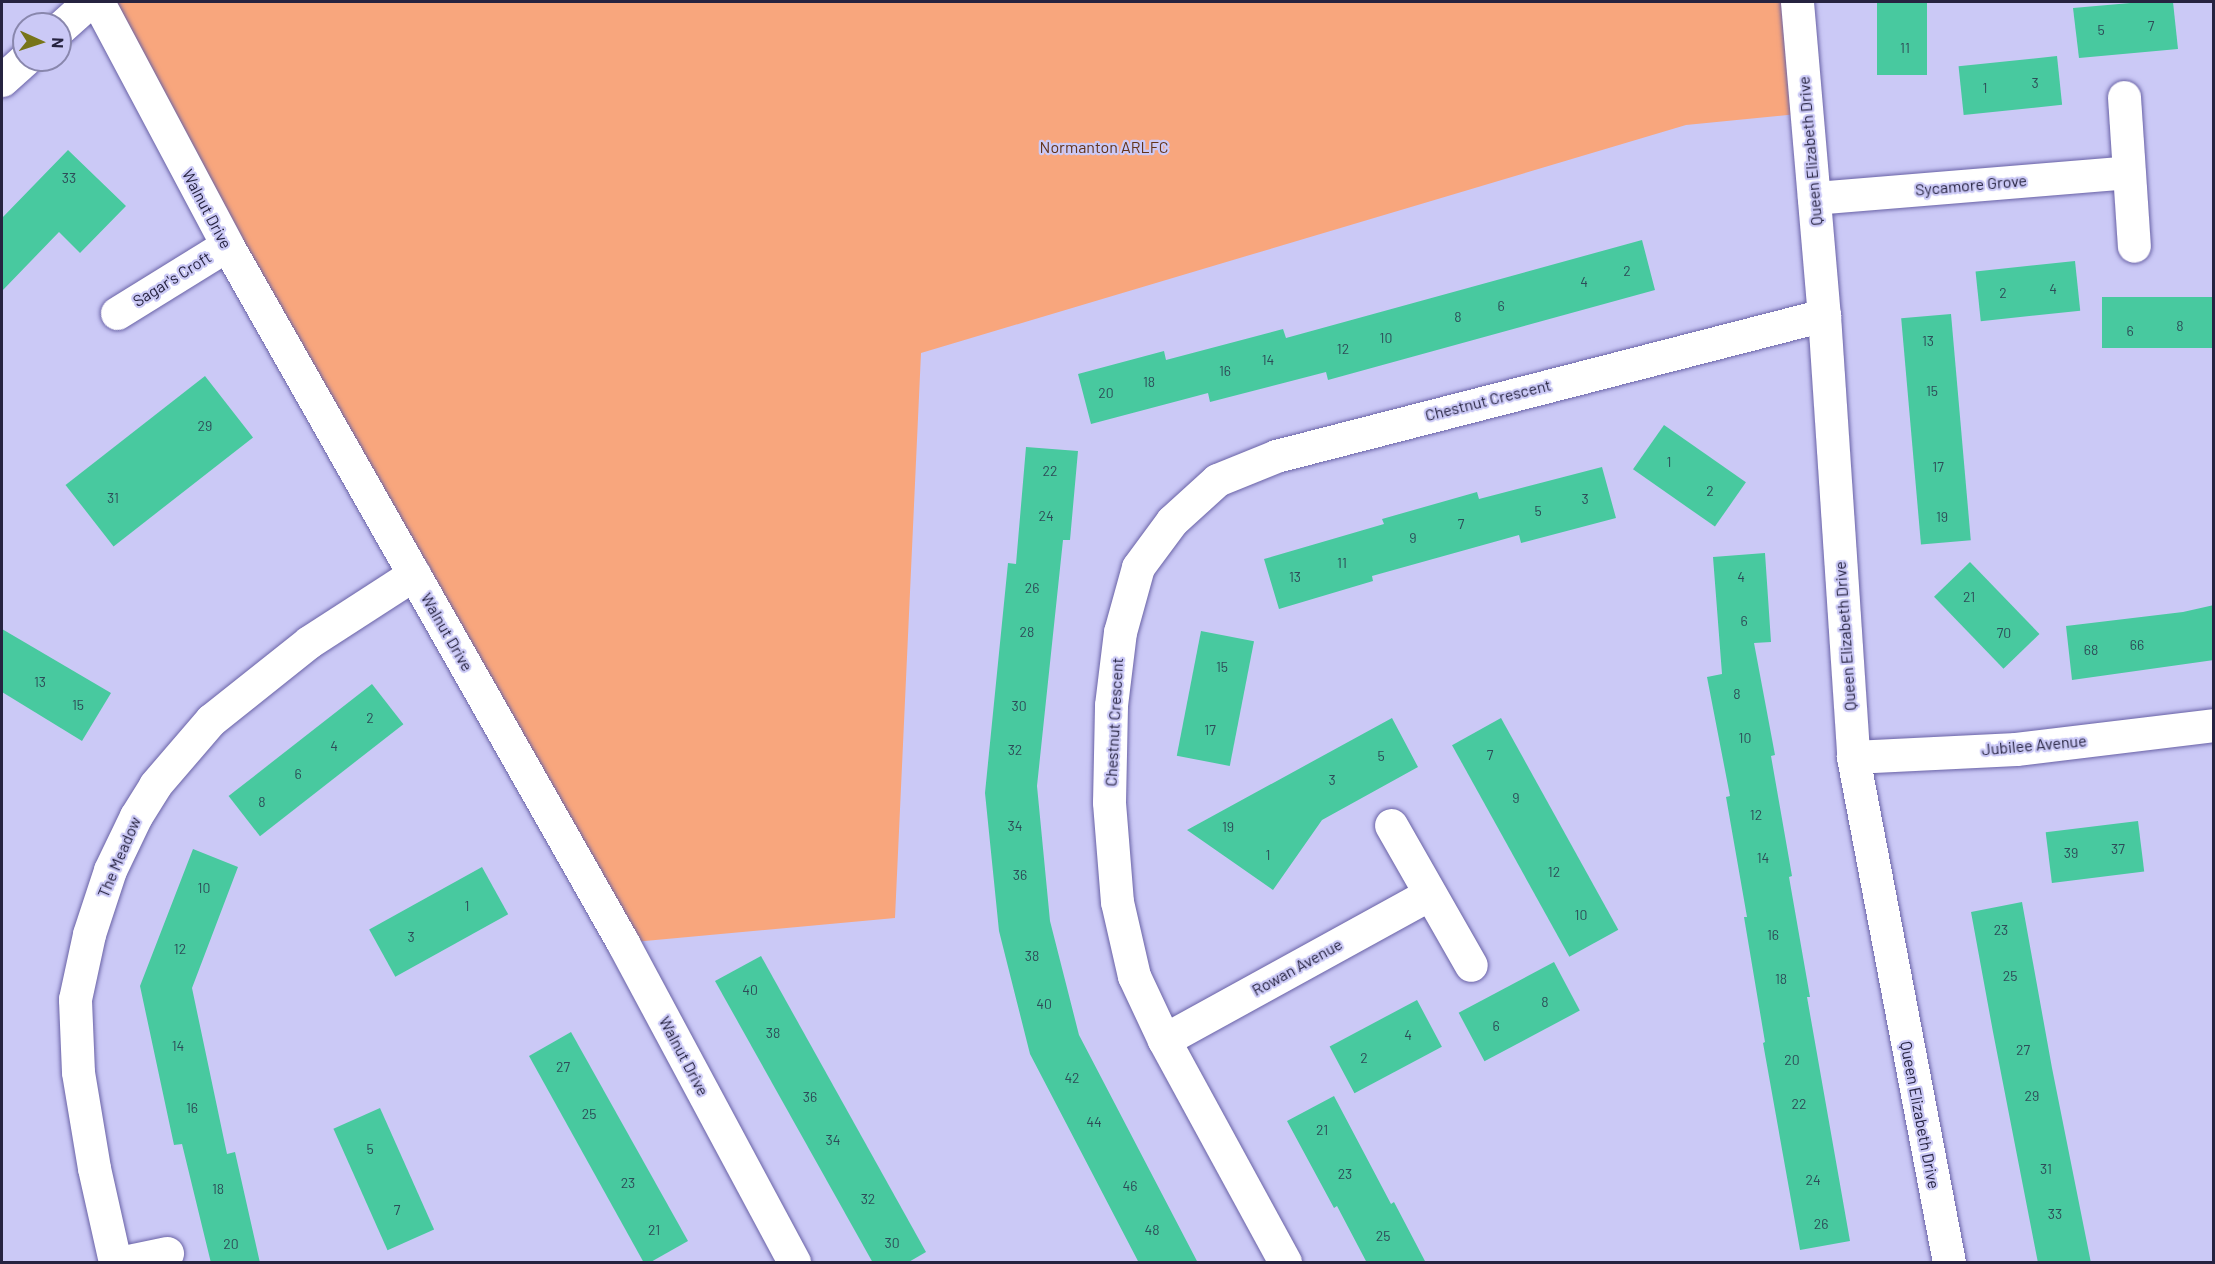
<!DOCTYPE html>
<html>
<head>
<meta charset="utf-8">
<style>
	body { margin:0 }
	#map { position:relative; width:2215px; height:1264px; overflow:hidden; background:#cbc9f6; font-family:Barlow,sans-serif }
	div>[style] { position:absolute }
	.green>* { inset:0; background:#f8a67d }
	.building>* { inset:0; background:#48c99f; transform-origin:0 0 }
	.roads { filter:drop-shadow(0 0 2px #6962a6) drop-shadow(0 0 2px #6962a6) }
	.minor>* { height:33px; margin:-16.5px; padding:0 16.5px; transform-origin:16.5px; border-radius:16.5px; background:#fff }
	span { translate:-50% -50%; white-space:nowrap; text-align:center; line-height:1.15; -webkit-text-stroke:4.5px #cbc9f6; paint-order:stroke }
	.number-label { font-size:14px; color:#2e4c58 }
	.number-label span { -webkit-text-stroke-width:0 }
	.park-label { font-size:16px; color:#63341b }
	.street-label { font-size:16px; color:#262340 }
	.frame { position:absolute; inset:0; border:3px solid #262340; pointer-events:none }
	.north { position:absolute; left:12px; top:12px; width:60px; height:60px; box-sizing:border-box; background:#cbc9f6; border:2px solid #8987ad; border-radius:50%; rotate:93deg; font-size:16px; font-weight:700; line-height:24px; text-align:center; color:#262340 }
	.north::after { content:''; display:block; margin:auto; width:21px; height:27px; background:#78751a; clip-path:polygon(50% 0,100% 100%,50% 72%,0 100%) }
</style>
</head>
<body>
<div id="map">
	<div class="green">
		<div style="clip-path:polygon(98px 2px,1797px 2px,1807px 113px,1686px 125px,921px 353px,895px 918px,623px 943px)"></div>
	</div>
	<div class="building">
		<div style="left:1877px;top:2px;width:50px;height:73px"></div>
		<div style="clip-path:polygon(2142px 2px,2173px 2px,2178px 49px,2079px 58px,2073px 8px)"></div>
		<div style="left:2057px;top:56px;width:49px;height:99px;rotate:84deg"></div>
		<div style="clip-path:polygon(68px 150px,126px 206px,80px 253px,59px 232px,2px 291px,2px 218px)"></div>
		<div style="clip-path:polygon(1642px 240px,1655px 290px,1328px 380px,1326px 372px,1210px 402px,1208px 393px,1091px 424px,1078px 374px,1164px 351px,1166px 360px,1283px 329px,1286px 338px)"></div>
		<div style="left:2075px;top:261px;width:50px;height:100px;rotate:84deg"></div>
		<div style="left:2214px;top:297px;width:51px;height:112px;rotate:90deg"></div>
		<div style="left:1951px;top:314px;width:227px;height:50px;rotate:85deg"></div>
		<div style="left:205px;top:376px;width:78px;height:177px;rotate:52deg"></div>
		<div style="left:1664px;top:425px;width:100px;height:54px;rotate:35deg"></div>
		<div style="clip-path:polygon(1026px 447px,1078px 451px,1070px 540px,1063px 540px,1037px 786px,1050px 921px,1079px 1035px,1198px 1263px,1139px 1263px,1030px 1054px,999px 931px,985px 793px,1008px 563px,1016px 564px)"></div>
		<div style="clip-path:polygon(1602px 467px,1616px 518px,1521px 543px,1519px 535px,1372px 576px,1373px 581px,1279px 609px,1264px 559px,1384px 524px,1382px 519px,1477px 492px,1479px 499px)"></div>
		<div style="clip-path:polygon(1765px 553px,1771px 642px,1754px 643px,1775px 755px,1771px 756px,1792px 876px,1789px 877px,1810px 997px,1807px 997px,1850px 1241px,1800px 1250px,1763px 1043px,1765px 1042px,1744px 917px,1747px 917px,1726px 797px,1730px 796px,1707px 677px,1722px 674px,1713px 557px)"></div>
		<div style="left:1970px;top:562px;width:100px;height:50px;rotate:46deg"></div>
		<div style="clip-path:polygon(2214px 605px,2214px 660px,2072px 680px,2066px 626px,2183px 612px)"></div>
		<div style="clip-path:polygon(2px 629px,111px 693px,82px 741px,2px 692px)"></div>
		<div style="left:1201px;top:631px;width:54px;height:127px;rotate:11deg"></div>
		<div style="left:372px;top:684px;width:51px;height:182px;rotate:52deg"></div>
		<div style="clip-path:polygon(1392px 718px,1418px 767px,1322px 820px,1273px 890px,1187px 830px)"></div>
		<div style="left:1501px;top:718px;width:242px;height:56px;rotate:61deg"></div>
		<div style="left:2138px;top:821px;width:51px;height:93px;rotate:83deg"></div>
		<div style="clip-path:polygon(193px 849px,238px 867px,192px 988px,227px 1154px,235px 1152px,260px 1263px,211px 1263px,182px 1144px,174px 1145px,140px 986px)"></div>
		<div style="left:482px;top:867px;width:54px;height:129px;rotate:61deg"></div>
		<div style="clip-path:polygon(2022px 902px,2052px 1068px,2091px 1263px,2038px 1263px,1993px 1032px,1971px 912px)"></div>
		<div style="clip-path:polygon(761px 956px,926px 1252px,907px 1263px,873px 1263px,715px 981px)"></div>
		<div style="left:1554px;top:962px;width:55px;height:108px;rotate:62deg"></div>
		<div style="left:1417px;top:1000px;width:53px;height:99px;rotate:62deg"></div>
		<div style="clip-path:polygon(571px 1032px,688px 1241px,649px 1263px,644px 1263px,529px 1056px)"></div>
		<div style="clip-path:polygon(1334px 1096px,1391px 1204px,1394px 1202px,1426px 1263px,1367px 1263px,1337px 1206px,1334px 1208px,1287px 1121px)"></div>
		<div style="left:380px;top:1108px;width:133px;height:51px;rotate:66deg"></div>
	</div>
	<div class="roads">
		<div class="minor">
			<div style="left:98px;top:2px;width:275px;rotate:62deg"></div>
			<div style="left:227px;top:245px;width:803px;rotate:60.43deg"></div>
			<div style="left:623px;top:943px;width:362px;rotate:61.8deg"></div>
			<div style="left:1797px;top:2px;width:314px;rotate:85.1deg"></div>
			<div style="left:1824px;top:315px;width:443px;rotate:86.2deg"></div>
			<div style="left:1853px;top:757px;width:514px;rotate:79.24deg"></div>
			<div style="left:60px;top:28px;width:39px;rotate:-42deg"></div>
			<div style="left:2px;top:80px;width:30px;rotate:-42deg"></div>
			<div style="left:2124px;top:97px;width:149px;rotate:86.2deg"></div>
			<div style="left:1814px;top:198px;width:315px;rotate:-4.7deg"></div>
			<div style="left:117px;top:313px;width:129px;rotate:-31.7deg"></div>
			<div style="left:1853px;top:757px;width:163px;rotate:-2.8deg"></div>
			<div style="left:2016px;top:749px;width:199px;rotate:-6.9deg"></div>
			<div style="left:1391px;top:825px;width:161px;rotate:60.3deg"></div>
			<div style="left:1164px;top:1040px;width:303px;rotate:-28.8deg"></div>
			<div style="left:115px;top:1262px;width:96px;rotate:-102.6deg"></div>
			<div style="left:94px;top:1168px;width:97px;rotate:-99.5deg"></div>
			<div style="left:78px;top:1072px;width:73px;rotate:-92.4deg"></div>
			<div style="left:75px;top:999px;width:66px;rotate:-77.8deg"></div>
			<div style="left:89px;top:934px;width:67px;rotate:-71.8deg"></div>
			<div style="left:110px;top:870px;width:60px;rotate:-64.3deg"></div>
			<div style="left:136px;top:816px;width:36px;rotate:-58deg"></div>
			<div style="left:155px;top:785px;width:86px;rotate:-49.3deg"></div>
			<div style="left:211px;top:720px;width:125px;rotate:-38.5deg"></div>
			<div style="left:309px;top:642px;width:125px;rotate:-32.9deg"></div>
			<div style="left:124px;top:1262px;width:44px;rotate:-11.8deg"></div>
			<div style="left:1285px;top:1262px;width:253px;rotate:-118.6deg"></div>
			<div style="left:1164px;top:1040px;width:71px;rotate:-115.1deg"></div>
			<div style="left:1134px;top:976px;width:76px;rotate:-102.9deg"></div>
			<div style="left:1117px;top:902px;width:100px;rotate:-94.6deg"></div>
			<div style="left:1109px;top:802px;width:97px;rotate:-88.8deg"></div>
			<div style="left:1111px;top:705px;width:74px;rotate:-83deg"></div>
			<div style="left:1120px;top:632px;width:67px;rotate:-74.5deg"></div>
			<div style="left:1138px;top:567px;width:57px;rotate:-53.5deg"></div>
			<div style="left:1172px;top:521px;width:61px;rotate:-42.3deg"></div>
			<div style="left:1217px;top:480px;width:64px;rotate:-22.1deg"></div>
			<div style="left:1276px;top:456px;width:566px;rotate:-14.43deg"></div>
		</div>
	</div>
	<div class="number-label">
		<span style="left:2151px;top:26px">7</span>
		<span style="left:2101px;top:30px">5</span>
		<span style="left:1905px;top:48px">11</span>
		<span style="left:2035px;top:83px">3</span>
		<span style="left:1985px;top:88px">1</span>
		<span style="left:69px;top:178px">33</span>
		<span style="left:1627px;top:271px">2</span>
		<span style="left:1584px;top:282px">4</span>
		<span style="left:2053px;top:289px">4</span>
		<span style="left:2003px;top:293px">2</span>
		<span style="left:1501px;top:306px">6</span>
		<span style="left:1458px;top:317px">8</span>
		<span style="left:2180px;top:326px">8</span>
		<span style="left:2130px;top:331px">6</span>
		<span style="left:1386px;top:338px">10</span>
		<span style="left:1928px;top:341px">13</span>
		<span style="left:1343px;top:349px">12</span>
		<span style="left:1268px;top:360px">14</span>
		<span style="left:1225px;top:371px">16</span>
		<span style="left:1149px;top:382px">18</span>
		<span style="left:1932px;top:391px">15</span>
		<span style="left:1106px;top:393px">20</span>
		<span style="left:205px;top:426px">29</span>
		<span style="left:1669px;top:462px">1</span>
		<span style="left:1938px;top:467px">17</span>
		<span style="left:1050px;top:471px">22</span>
		<span style="left:1710px;top:491px">2</span>
		<span style="left:113px;top:498px">31</span>
		<span style="left:1585px;top:499px">3</span>
		<span style="left:1538px;top:511px">5</span>
		<span style="left:1046px;top:516px">24</span>
		<span style="left:1942px;top:517px">19</span>
		<span style="left:1461px;top:524px">7</span>
		<span style="left:1413px;top:538px">9</span>
		<span style="left:1342px;top:563px">11</span>
		<span style="left:1295px;top:577px">13</span>
		<span style="left:1741px;top:577px">4</span>
		<span style="left:1032px;top:588px">26</span>
		<span style="left:1969px;top:597px">21</span>
		<span style="left:1744px;top:621px">6</span>
		<span style="left:1027px;top:632px">28</span>
		<span style="left:2004px;top:633px">70</span>
		<span style="left:2137px;top:645px">66</span>
		<span style="left:2091px;top:650px">68</span>
		<span style="left:1222px;top:667px">15</span>
		<span style="left:40px;top:682px">13</span>
		<span style="left:1737px;top:694px">8</span>
		<span style="left:78px;top:705px">15</span>
		<span style="left:1019px;top:706px">30</span>
		<span style="left:370px;top:718px">2</span>
		<span style="left:1210px;top:730px">17</span>
		<span style="left:1745px;top:738px">10</span>
		<span style="left:334px;top:746px">4</span>
		<span style="left:1015px;top:750px">32</span>
		<span style="left:1490px;top:755px">7</span>
		<span style="left:1381px;top:756px">5</span>
		<span style="left:298px;top:774px">6</span>
		<span style="left:1332px;top:780px">3</span>
		<span style="left:1516px;top:798px">9</span>
		<span style="left:262px;top:802px">8</span>
		<span style="left:1756px;top:815px">12</span>
		<span style="left:1015px;top:826px">34</span>
		<span style="left:1228px;top:827px">19</span>
		<span style="left:2118px;top:849px">37</span>
		<span style="left:2071px;top:853px">39</span>
		<span style="left:1268px;top:855px">1</span>
		<span style="left:1763px;top:858px">14</span>
		<span style="left:1554px;top:872px">12</span>
		<span style="left:1020px;top:875px">36</span>
		<span style="left:204px;top:888px">10</span>
		<span style="left:467px;top:906px">1</span>
		<span style="left:1581px;top:915px">10</span>
		<span style="left:2001px;top:930px">23</span>
		<span style="left:1773px;top:935px">16</span>
		<span style="left:411px;top:937px">3</span>
		<span style="left:180px;top:949px">12</span>
		<span style="left:1032px;top:956px">38</span>
		<span style="left:2010px;top:976px">25</span>
		<span style="left:1781px;top:979px">18</span>
		<span style="left:750px;top:990px">40</span>
		<span style="left:1545px;top:1002px">8</span>
		<span style="left:1044px;top:1004px">40</span>
		<span style="left:1496px;top:1026px">6</span>
		<span style="left:773px;top:1033px">38</span>
		<span style="left:1408px;top:1035px">4</span>
		<span style="left:178px;top:1046px">14</span>
		<span style="left:2023px;top:1050px">27</span>
		<span style="left:1364px;top:1058px">2</span>
		<span style="left:1792px;top:1060px">20</span>
		<span style="left:563px;top:1067px">27</span>
		<span style="left:1072px;top:1078px">42</span>
		<span style="left:2032px;top:1096px">29</span>
		<span style="left:810px;top:1097px">36</span>
		<span style="left:1799px;top:1104px">22</span>
		<span style="left:192px;top:1108px">16</span>
		<span style="left:589px;top:1114px">25</span>
		<span style="left:1094px;top:1122px">44</span>
		<span style="left:1322px;top:1130px">21</span>
		<span style="left:833px;top:1140px">34</span>
		<span style="left:370px;top:1149px">5</span>
		<span style="left:2046px;top:1169px">31</span>
		<span style="left:1345px;top:1174px">23</span>
		<span style="left:1813px;top:1180px">24</span>
		<span style="left:628px;top:1183px">23</span>
		<span style="left:1130px;top:1186px">46</span>
		<span style="left:218px;top:1189px">18</span>
		<span style="left:868px;top:1199px">32</span>
		<span style="left:397px;top:1210px">7</span>
		<span style="left:2055px;top:1214px">33</span>
		<span style="left:1821px;top:1224px">26</span>
		<span style="left:654px;top:1230px">21</span>
		<span style="left:1152px;top:1230px">48</span>
		<span style="left:1383px;top:1236px">25</span>
		<span style="left:892px;top:1243px">30</span>
		<span style="left:231px;top:1244px">20</span>
	</div>
	<div class="park-label">
		<span style="left:1104px;top:147px">Normanton ARLFC</span>
	</div>
	<div class="street-label">
		<span style="left:1810px;top:151px;rotate:-95deg">Queen Elizabeth Drive</span>
		<span style="left:1971px;top:185px;rotate:-5deg">Sycamore Grove</span>
		<span style="left:207px;top:209px;rotate:62deg">Walnut Drive</span>
		<span style="left:172px;top:279px;rotate:-32deg">Sagar's Croft</span>
		<span style="left:1488px;top:400px;rotate:-14deg">Chestnut Crescent</span>
		<span style="left:447px;top:632px;rotate:60deg">Walnut Drive</span>
		<span style="left:1845px;top:636px;rotate:-94deg">Queen Elizabeth Drive</span>
		<span style="left:1114px;top:722px;rotate:-87deg">Chestnut Crescent</span>
		<span style="left:2034px;top:745px;rotate:-5deg">Jubilee Avenue</span>
		<span style="left:119px;top:857px;rotate:-67deg">The Meadow</span>
		<span style="left:1297px;top:967px;rotate:-29deg">Rowan Avenue</span>
		<span style="left:684px;top:1056px;rotate:62deg">Walnut Drive</span>
		<span style="left:1920px;top:1115px;rotate:79deg">Queen Elizabeth Drive</span>
	</div>
	<div class="frame"></div>
	<div class="north">N</div>
</div>
</body>
</html>
